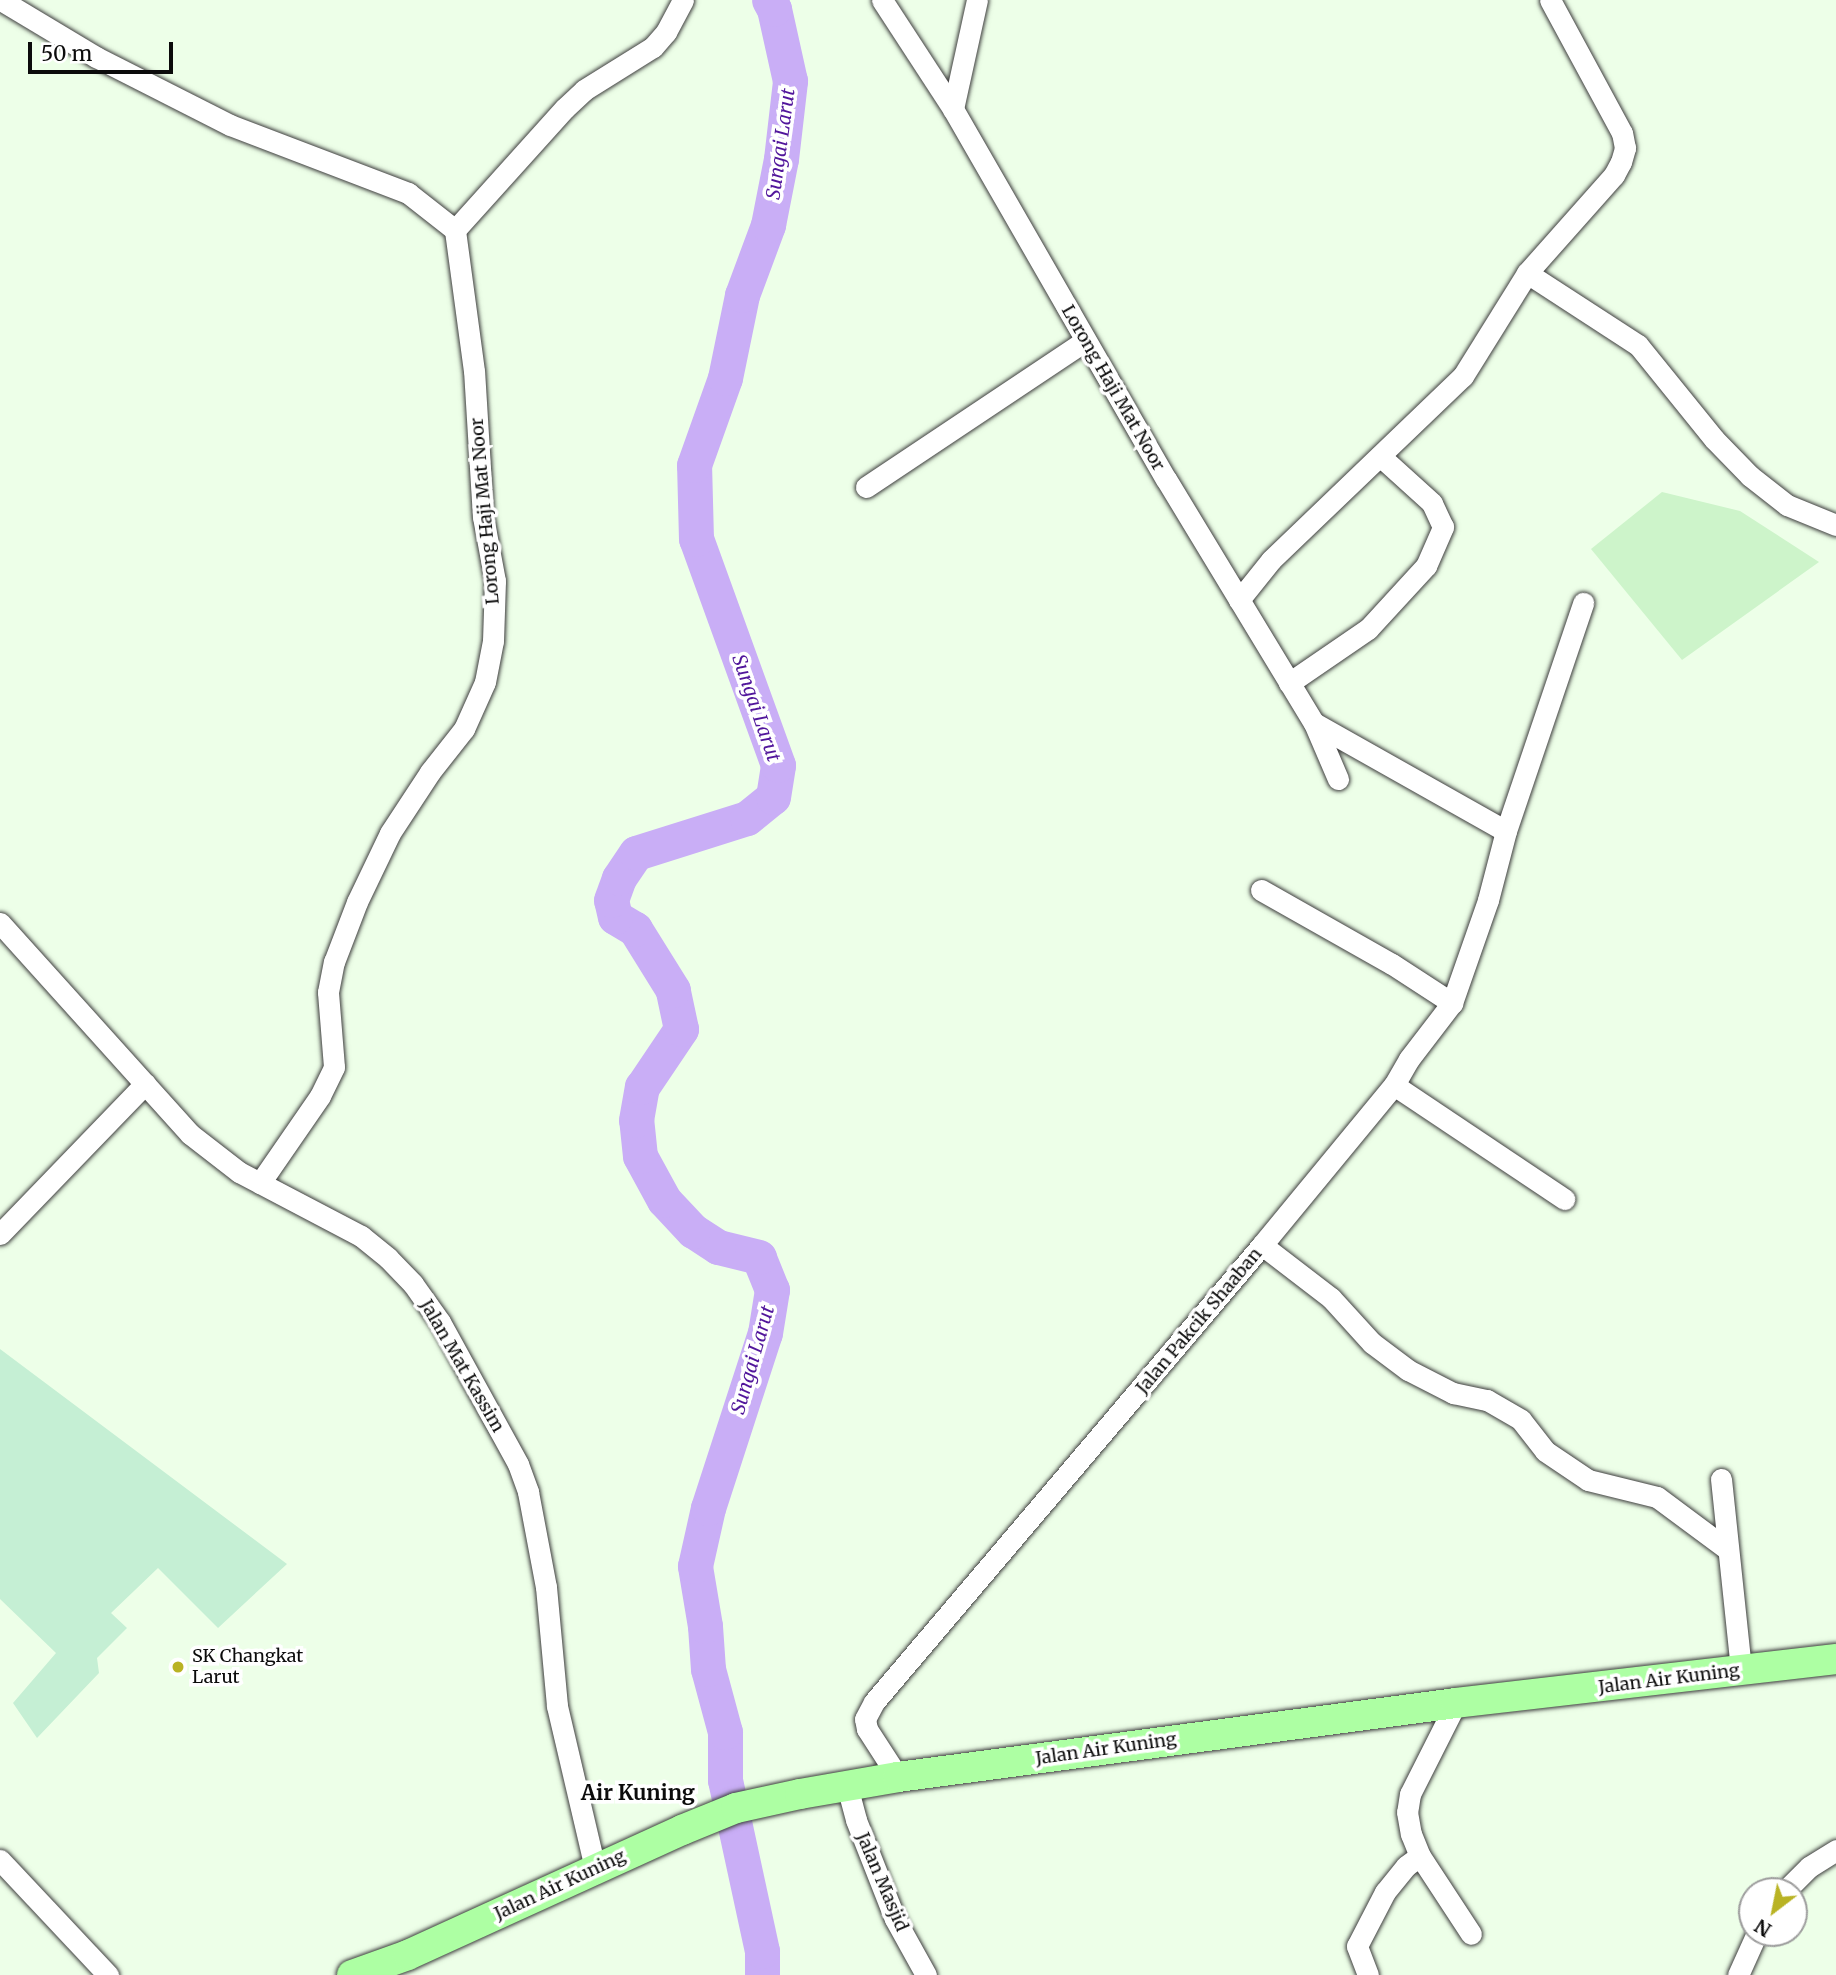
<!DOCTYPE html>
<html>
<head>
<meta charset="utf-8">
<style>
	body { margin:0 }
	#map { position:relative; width:1836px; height:1975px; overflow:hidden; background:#edffe8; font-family:Merriweather,serif }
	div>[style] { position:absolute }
	.farmland>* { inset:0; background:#cdf4ca }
	.pitch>* { inset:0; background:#c5efd4 }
	.river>* { height:35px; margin:-17.5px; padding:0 17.5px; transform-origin:17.5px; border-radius:17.5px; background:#c9aef6 }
	.roads { filter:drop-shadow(0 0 2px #3e3e3e) drop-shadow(0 0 2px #3e3e3e) }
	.street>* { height:21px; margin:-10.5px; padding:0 10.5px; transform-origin:10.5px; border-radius:10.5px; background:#fff }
	.secondary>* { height:30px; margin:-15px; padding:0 15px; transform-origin:15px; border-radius:15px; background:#adffa3 }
	.dots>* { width:19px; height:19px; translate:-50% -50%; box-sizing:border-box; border:4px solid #fff; border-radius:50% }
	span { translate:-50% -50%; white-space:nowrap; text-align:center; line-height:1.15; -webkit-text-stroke:7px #fff; paint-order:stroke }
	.street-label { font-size:18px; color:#0b0b0b }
	.poi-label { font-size:18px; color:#0b0b0b }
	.left { translate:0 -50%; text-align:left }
	.water-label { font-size:19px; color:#51169b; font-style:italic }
	.quarter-label { font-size:21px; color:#0b0b0b; font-weight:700 }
	.north { position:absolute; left:1738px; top:1877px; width:70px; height:70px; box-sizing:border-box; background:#fff; border:2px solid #9d9d9d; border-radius:50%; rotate:212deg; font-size:19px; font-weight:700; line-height:28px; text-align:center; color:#0b0b0b }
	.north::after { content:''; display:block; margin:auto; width:24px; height:32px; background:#b9b324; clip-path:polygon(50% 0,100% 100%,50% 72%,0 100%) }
	.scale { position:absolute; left:28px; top:42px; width:145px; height:32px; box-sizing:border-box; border:4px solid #0b0b0b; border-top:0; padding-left:9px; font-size:21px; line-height:24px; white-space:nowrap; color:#0b0b0b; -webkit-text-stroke:5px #fff; paint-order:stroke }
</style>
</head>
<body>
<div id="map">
	<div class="farmland">
		<div style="clip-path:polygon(1662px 492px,1740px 511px,1819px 562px,1682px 660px,1591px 549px)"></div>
	</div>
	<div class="pitch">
		<div style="clip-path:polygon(0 1349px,287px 1564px,218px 1628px,158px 1568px,111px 1613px,127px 1628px,97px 1658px,99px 1673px,37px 1738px,13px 1703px,56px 1653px,0 1599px)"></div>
	</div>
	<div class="river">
		<div style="left:762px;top:1975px;width:24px;rotate:-90deg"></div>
		<div style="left:762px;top:1951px;width:175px;rotate:-102.2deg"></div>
		<div style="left:725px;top:1780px;width:48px;rotate:-90deg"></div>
		<div style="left:725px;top:1732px;width:65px;rotate:-105.1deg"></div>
		<div style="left:708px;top:1669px;width:43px;rotate:-94deg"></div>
		<div style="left:705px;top:1626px;width:61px;rotate:-99.5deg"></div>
		<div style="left:695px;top:1566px;width:59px;rotate:-77.4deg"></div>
		<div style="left:708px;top:1508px;width:184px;rotate:-72deg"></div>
		<div style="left:765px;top:1333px;width:44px;rotate:-80.8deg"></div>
		<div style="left:772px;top:1290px;width:35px;rotate:-112deg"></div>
		<div style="left:759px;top:1257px;width:42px;rotate:-166.3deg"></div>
		<div style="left:718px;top:1247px;width:30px;rotate:-147deg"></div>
		<div style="left:693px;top:1231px;width:42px;rotate:-133.1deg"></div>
		<div style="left:664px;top:1200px;width:50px;rotate:-118.6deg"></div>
		<div style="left:640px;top:1156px;width:36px;rotate:-96deg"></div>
		<div style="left:636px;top:1120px;width:34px;rotate:-80deg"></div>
		<div style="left:642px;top:1087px;width:70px;rotate:-56.1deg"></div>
		<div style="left:681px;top:1029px;width:40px;rotate:-102deg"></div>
		<div style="left:673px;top:990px;width:72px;rotate:-121.9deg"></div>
		<div style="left:635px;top:929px;width:23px;rotate:-149deg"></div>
		<div style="left:615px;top:917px;width:17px;rotate:-103deg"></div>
		<div style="left:611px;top:900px;width:23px;rotate:-70deg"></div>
		<div style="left:619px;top:878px;width:30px;rotate:-56deg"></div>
		<div style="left:636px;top:853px;width:116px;rotate:-17.5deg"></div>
		<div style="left:747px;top:818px;width:33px;rotate:-39deg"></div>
		<div style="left:773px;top:797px;width:32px;rotate:-81deg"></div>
		<div style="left:778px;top:765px;width:240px;rotate:-109.9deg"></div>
		<div style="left:696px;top:539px;width:74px;rotate:-91.5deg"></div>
		<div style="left:694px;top:465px;width:92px;rotate:-70.4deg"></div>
		<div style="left:725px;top:378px;width:85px;rotate:-78.4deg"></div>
		<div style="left:742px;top:295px;width:75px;rotate:-69.6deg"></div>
		<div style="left:768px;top:225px;width:67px;rotate:-78.9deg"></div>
		<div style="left:781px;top:159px;width:79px;rotate:-83.4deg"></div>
		<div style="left:790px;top:81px;width:74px;rotate:-102.5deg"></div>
		<div style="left:774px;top:9px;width:10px;rotate:-119deg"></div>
	</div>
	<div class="roads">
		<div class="street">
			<div style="left:1px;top:0;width:111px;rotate:31deg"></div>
			<div style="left:96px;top:57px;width:150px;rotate:26.9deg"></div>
			<div style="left:230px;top:125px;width:191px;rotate:20.9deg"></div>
			<div style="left:408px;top:193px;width:60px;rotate:38.2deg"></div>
			<div style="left:882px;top:0;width:130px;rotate:56.9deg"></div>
			<div style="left:953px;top:109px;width:427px;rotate:60.1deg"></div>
			<div style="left:1166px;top:479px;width:285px;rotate:58.8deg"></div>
			<div style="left:1314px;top:723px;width:61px;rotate:66.8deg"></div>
			<div style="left:953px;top:109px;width:112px;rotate:-77.6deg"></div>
			<div style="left:1527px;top:273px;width:132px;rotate:33deg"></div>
			<div style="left:1638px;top:345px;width:121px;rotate:51deg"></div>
			<div style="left:1714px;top:439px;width:52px;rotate:45.8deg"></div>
			<div style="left:1750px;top:476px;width:47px;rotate:38.1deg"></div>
			<div style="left:1787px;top:505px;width:53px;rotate:22.2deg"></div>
			<div style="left:866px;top:487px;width:263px;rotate:-33.7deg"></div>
			<div style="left:1239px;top:600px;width:51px;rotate:-51.3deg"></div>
			<div style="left:1271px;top:560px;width:266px;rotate:-43.8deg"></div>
			<div style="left:1463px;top:376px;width:121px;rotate:-58.1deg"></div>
			<div style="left:1527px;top:273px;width:131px;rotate:-48.4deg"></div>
			<div style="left:1614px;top:175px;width:15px;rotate:-62deg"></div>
			<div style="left:1621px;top:162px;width:15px;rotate:-74deg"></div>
			<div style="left:1625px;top:148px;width:15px;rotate:-101deg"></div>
			<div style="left:1622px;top:133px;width:151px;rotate:-118.4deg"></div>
			<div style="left:1289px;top:683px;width:96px;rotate:-34.4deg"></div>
			<div style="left:1368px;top:629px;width:86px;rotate:-47.4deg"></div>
			<div style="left:1426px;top:566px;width:43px;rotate:-66.4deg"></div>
			<div style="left:1443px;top:527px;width:26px;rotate:-115deg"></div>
			<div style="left:1432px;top:503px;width:70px;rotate:-137.9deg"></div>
			<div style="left:1314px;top:723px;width:220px;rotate:29.4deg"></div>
			<div style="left:1261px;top:890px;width:150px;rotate:29.5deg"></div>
			<div style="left:1392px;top:964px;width:72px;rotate:33deg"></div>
			<div style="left:0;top:923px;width:284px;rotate:48deg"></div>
			<div style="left:190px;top:1134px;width:62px;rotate:37.8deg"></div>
			<div style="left:239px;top:1172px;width:138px;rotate:27.7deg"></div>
			<div style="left:361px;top:1236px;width:35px;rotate:39deg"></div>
			<div style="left:388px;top:1258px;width:36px;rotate:46deg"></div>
			<div style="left:413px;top:1284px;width:47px;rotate:54.6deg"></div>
			<div style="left:440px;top:1322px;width:162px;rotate:61.2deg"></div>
			<div style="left:518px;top:1464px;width:30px;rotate:70deg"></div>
			<div style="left:528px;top:1492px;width:97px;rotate:79.3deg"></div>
			<div style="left:546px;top:1587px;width:120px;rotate:84.7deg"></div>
			<div style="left:557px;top:1706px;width:166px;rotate:76.8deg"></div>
			<div style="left:1394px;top:1085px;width:205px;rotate:33.8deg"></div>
			<div style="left:260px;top:1183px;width:106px;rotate:-55.4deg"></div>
			<div style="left:320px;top:1096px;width:32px;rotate:-64deg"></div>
			<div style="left:334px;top:1067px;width:75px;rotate:-94.6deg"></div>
			<div style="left:328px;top:992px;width:31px;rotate:-79deg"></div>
			<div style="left:334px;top:962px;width:64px;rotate:-69deg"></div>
			<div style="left:357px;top:902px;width:76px;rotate:-64.4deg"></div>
			<div style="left:390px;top:833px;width:73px;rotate:-56.7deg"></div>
			<div style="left:430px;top:772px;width:55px;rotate:-51.7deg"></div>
			<div style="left:464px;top:729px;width:51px;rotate:-65.9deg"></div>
			<div style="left:485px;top:682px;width:42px;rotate:-79deg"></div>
			<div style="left:493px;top:641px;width:60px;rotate:-88.1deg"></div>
			<div style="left:495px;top:581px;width:65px;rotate:-100.6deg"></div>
			<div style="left:483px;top:517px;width:146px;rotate:-93.5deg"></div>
			<div style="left:474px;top:371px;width:142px;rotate:-97.7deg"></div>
			<div style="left:455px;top:230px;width:164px;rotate:-48deg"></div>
			<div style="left:565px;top:108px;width:26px;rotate:-43deg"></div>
			<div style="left:584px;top:90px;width:81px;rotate:-31.9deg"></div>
			<div style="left:653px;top:47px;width:20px;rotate:-49deg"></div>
			<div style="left:666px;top:32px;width:36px;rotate:-62deg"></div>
			<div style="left:0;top:1234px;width:209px;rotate:-46deg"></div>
			<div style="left:1262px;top:1245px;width:87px;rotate:37.5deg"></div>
			<div style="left:1331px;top:1298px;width:61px;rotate:47.7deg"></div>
			<div style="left:1372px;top:1343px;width:45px;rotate:36.9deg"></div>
			<div style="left:1408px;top:1370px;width:51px;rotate:27.1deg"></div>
			<div style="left:1453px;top:1393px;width:35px;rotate:12deg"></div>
			<div style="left:1487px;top:1400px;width:39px;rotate:30deg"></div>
			<div style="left:1521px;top:1420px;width:39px;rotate:52deg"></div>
			<div style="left:1545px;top:1451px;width:52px;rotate:34deg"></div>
			<div style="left:1588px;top:1480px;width:71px;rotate:13.8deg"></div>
			<div style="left:1657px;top:1497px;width:87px;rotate:36.6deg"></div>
			<div style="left:1721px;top:1479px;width:192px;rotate:84deg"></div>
			<div style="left:1456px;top:1703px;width:102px;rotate:116.8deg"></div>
			<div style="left:1410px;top:1794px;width:18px;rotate:99deg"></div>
			<div style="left:1407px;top:1812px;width:22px;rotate:80deg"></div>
			<div style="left:1411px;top:1834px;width:24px;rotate:68deg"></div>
			<div style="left:1420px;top:1856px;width:93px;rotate:56.8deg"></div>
			<div style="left:898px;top:1777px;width:57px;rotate:-122.9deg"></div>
			<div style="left:867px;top:1729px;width:10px;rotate:-101deg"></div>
			<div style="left:865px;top:1719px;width:19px;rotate:-62deg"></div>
			<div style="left:874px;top:1702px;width:599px;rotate:-49.67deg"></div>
			<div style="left:1262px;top:1245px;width:207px;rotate:-50.5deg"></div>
			<div style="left:1394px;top:1085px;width:30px;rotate:-60deg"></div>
			<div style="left:1409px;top:1059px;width:71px;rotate:-52.5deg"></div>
			<div style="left:1452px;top:1003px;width:109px;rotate:-70.7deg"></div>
			<div style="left:1488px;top:900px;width:71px;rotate:-75.4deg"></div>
			<div style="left:1506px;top:831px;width:241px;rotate:-71.3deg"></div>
			<div style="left:847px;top:1786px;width:35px;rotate:75deg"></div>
			<div style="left:856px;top:1820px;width:106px;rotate:68.5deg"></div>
			<div style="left:895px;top:1919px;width:64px;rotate:61deg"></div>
			<div style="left:0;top:1860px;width:158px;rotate:46.8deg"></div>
			<div style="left:1785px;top:1891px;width:34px;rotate:-45deg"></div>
			<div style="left:1809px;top:1867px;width:32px;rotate:-32deg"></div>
			<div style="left:1368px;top:1975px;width:31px;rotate:-111deg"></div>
			<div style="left:1357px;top:1946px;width:61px;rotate:-62.6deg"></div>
			<div style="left:1385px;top:1892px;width:33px;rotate:-51deg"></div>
			<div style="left:1406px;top:1866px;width:17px;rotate:-36deg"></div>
			<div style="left:1738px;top:1975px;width:46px;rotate:-65.7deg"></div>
		</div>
		<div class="secondary">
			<div style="left:352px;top:1975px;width:59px;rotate:-19.7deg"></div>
			<div style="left:408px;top:1955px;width:301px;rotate:-24.5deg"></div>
			<div style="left:682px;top:1830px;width:58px;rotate:-22.2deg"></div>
			<div style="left:736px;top:1808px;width:66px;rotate:-12.3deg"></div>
			<div style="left:800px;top:1794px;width:99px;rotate:-9.8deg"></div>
			<div style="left:898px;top:1777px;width:563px;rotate:-7.55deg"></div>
			<div style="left:1456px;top:1703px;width:383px;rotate:-6.6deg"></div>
		</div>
	</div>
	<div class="dots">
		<div style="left:178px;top:1667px;background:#b9b324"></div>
	</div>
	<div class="street-label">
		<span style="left:1113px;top:388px;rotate:60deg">Lorong Haji Mat Noor</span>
		<span style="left:485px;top:511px;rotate:-95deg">Lorong Haji Mat Noor</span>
		<span style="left:1199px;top:1321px;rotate:-50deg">Jalan Pakcik Shaaban</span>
		<span style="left:462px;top:1366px;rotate:60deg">Jalan Mat Kassim</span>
		<span style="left:1669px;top:1679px;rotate:-7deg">Jalan Air Kuning</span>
		<span style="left:1106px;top:1749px;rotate:-8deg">Jalan Air Kuning</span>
		<span style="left:882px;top:1882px;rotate:67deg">Jalan Masjid</span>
		<span style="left:560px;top:1885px;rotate:-25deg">Jalan Air Kuning</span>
	</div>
	<div class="poi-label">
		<span class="left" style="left:192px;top:1667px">SK Changkat<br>Larut</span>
	</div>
	<div class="water-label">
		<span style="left:781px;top:144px;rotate:-82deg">Sungai Larut</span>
		<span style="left:756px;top:708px;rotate:71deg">Sungai Larut</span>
		<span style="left:753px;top:1360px;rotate:-74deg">Sungai Larut</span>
	</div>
	<div class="quarter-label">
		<span style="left:638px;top:1793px">Air Kuning</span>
	</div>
	<div class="north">N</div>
	<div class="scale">50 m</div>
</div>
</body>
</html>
